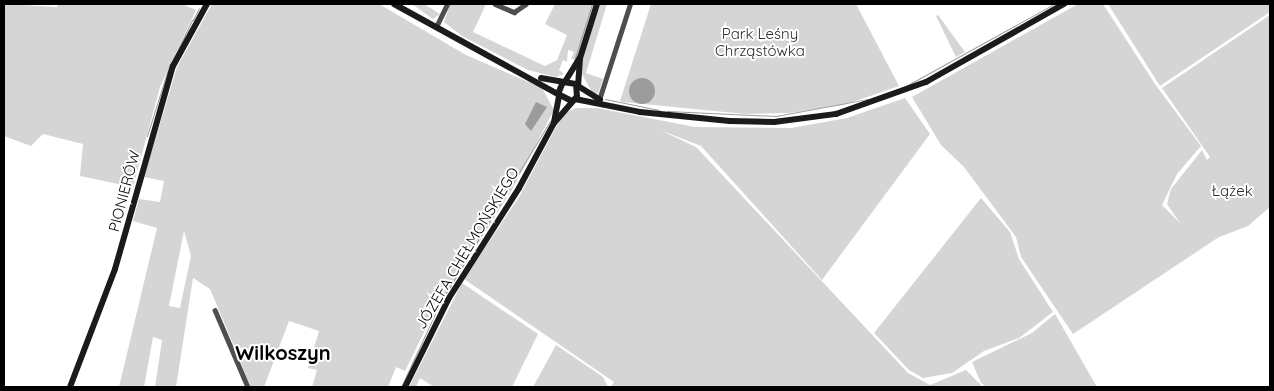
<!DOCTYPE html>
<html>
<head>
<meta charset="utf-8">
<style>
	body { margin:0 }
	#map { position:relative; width:1274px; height:391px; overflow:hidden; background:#fff; font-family:Quicksand,sans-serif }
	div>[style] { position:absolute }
	.green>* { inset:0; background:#d5d5d5 }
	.water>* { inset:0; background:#9c9c9c }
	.round { border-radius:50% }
	.stream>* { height:1px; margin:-0.5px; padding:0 0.5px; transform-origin:0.5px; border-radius:0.5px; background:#9c9c9c }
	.street>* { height:4.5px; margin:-2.25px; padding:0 2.25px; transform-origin:2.25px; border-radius:2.25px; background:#4e4e4e }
	.secondary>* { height:6px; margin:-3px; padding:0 3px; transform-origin:3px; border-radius:3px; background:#1b1b1b }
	span { translate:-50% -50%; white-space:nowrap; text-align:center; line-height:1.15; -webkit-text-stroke:4px #fff; paint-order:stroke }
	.park-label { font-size:15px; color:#2c2c2c }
	.street-label { font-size:15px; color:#000 }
	.district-label { font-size:20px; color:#000; font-weight:700 }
	.frame { position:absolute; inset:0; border:5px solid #000; pointer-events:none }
</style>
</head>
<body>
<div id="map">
	<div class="green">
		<div style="clip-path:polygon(4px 4px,57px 7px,58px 4px,182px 4px,196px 10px,160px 87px,133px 187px,80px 176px,83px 144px,43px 134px,31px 146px,4px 136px)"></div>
		<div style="clip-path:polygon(evenodd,212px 4px,379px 4px,466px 55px,542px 88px,554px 110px,513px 188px,430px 320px,405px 371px,396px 367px,388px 387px,312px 387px,317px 370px,308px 368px,319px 331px,289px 321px,264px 387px,251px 387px,210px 289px,193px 278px,176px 387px,155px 387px,162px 340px,153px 337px,144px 387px,119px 387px,157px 228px,133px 221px,139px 199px,160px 202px,164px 181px,144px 177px,177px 67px,212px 4px,184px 231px,191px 256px,180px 308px,169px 306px,184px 231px)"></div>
		<div style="clip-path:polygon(412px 4px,424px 4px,440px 14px,433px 19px)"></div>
		<div style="clip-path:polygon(450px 4px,486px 4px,473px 32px,545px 66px,557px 60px,567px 35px,545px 24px,555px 4px,594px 4px,577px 59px,571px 59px,574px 52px,568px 50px,567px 62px,563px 60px,559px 70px,564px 74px,556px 77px,528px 70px,462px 36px,444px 22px)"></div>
		<div style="clip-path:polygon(600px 4px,607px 4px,586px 73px,603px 79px,598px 94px,592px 92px,579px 69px)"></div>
		<div style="clip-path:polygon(651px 4px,856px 4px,899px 86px,844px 105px,789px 113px,745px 114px,623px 102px,620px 101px)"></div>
		<div style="clip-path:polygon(1078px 4px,1103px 4px,1155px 84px,1201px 146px,1177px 174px,1162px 205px,1180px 223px,1167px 204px,1171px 189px,1202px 150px,1207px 160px,1210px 157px,1162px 88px,1270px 15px,1270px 207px,1248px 226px,1219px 237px,1073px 334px,1021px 257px,1016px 237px,964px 167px,941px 145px,912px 97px)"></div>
		<div style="clip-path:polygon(1108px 4px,1270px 4px,1270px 12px,1160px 86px)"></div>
		<div style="clip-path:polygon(938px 15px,965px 52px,956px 57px,936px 16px)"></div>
		<div style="clip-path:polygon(905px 98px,930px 134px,822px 280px,701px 146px,660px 130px,696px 147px,908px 373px,930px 385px,966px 370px,983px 387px,611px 387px,614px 382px,464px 279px,519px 197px,563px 114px,576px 108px,597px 108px,695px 127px,791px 128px,847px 118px)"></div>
		<div style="clip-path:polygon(981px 198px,1010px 232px,1019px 259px,1053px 312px,1019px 338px,984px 351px,952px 373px,923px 378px,909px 370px,874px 333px)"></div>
		<div style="clip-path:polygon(462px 283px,538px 334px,512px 387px,434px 387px,420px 378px,416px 387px,409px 387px)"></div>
		<div style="clip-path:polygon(1055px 314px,1097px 387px,986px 387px,981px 383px,972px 362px,1032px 333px)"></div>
		<div style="clip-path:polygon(556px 345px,603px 377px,608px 387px,533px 387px)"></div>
	</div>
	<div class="water">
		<div class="round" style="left:629px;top:78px;width:26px;height:26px"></div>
		<div style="clip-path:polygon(536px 102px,547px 107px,531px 131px,525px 124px)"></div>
	</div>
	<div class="stream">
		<div style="left:193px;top:20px;width:13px;rotate:-63deg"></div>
		<div style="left:574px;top:61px;width:60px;rotate:-72.5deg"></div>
		<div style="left:906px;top:86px;width:169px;rotate:-29deg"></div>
		<div style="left:605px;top:99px;width:55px;rotate:11.5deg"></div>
		<div style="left:667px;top:111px;width:109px;rotate:2.6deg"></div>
		<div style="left:776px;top:116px;width:94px;rotate:-10.5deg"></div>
		<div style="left:147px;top:136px;width:67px;rotate:-72.6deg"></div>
		<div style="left:167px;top:72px;width:58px;rotate:-64.3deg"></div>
		<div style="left:401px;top:387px;width:90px;rotate:-65.1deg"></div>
		<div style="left:439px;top:305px;width:215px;rotate:-58.9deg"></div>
	</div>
	<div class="street">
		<div style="left:495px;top:4px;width:21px;rotate:23deg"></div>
		<div style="left:514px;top:12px;width:14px;rotate:-34deg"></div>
		<div style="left:436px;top:27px;width:25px;rotate:-64deg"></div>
		<div style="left:599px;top:100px;width:101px;rotate:-72.1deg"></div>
		<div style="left:215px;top:310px;width:84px;rotate:66.8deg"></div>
	</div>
	<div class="secondary">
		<div style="left:394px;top:4px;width:187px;rotate:28.8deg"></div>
		<div style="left:580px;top:58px;width:28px;rotate:94deg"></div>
		<div style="left:578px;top:86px;width:26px;rotate:32deg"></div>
		<div style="left:541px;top:78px;width:22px;rotate:10deg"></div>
		<div style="left:566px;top:80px;width:26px;rotate:-58deg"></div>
		<div style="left:580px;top:58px;width:57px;rotate:-72.5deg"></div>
		<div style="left:575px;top:99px;width:66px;rotate:11.3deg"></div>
		<div style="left:640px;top:112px;width:90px;rotate:5.7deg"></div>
		<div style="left:730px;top:121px;width:44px;rotate:1.3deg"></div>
		<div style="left:774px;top:122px;width:63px;rotate:-7.4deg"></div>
		<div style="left:836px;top:114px;width:96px;rotate:-19.6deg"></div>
		<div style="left:926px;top:82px;width:159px;rotate:-29.5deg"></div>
		<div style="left:554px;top:122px;width:26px;rotate:-79deg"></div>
		<div style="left:70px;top:387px;width:126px;rotate:-69.1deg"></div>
		<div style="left:115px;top:269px;width:211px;rotate:-74.1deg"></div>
		<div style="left:173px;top:66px;width:71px;rotate:-61.3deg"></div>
		<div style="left:405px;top:387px;width:99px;rotate:-63.7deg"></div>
		<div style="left:449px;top:298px;width:130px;rotate:-57.5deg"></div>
		<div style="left:519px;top:188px;width:74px;rotate:-61.7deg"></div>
		<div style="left:554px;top:123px;width:35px;rotate:-49deg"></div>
		<div style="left:577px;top:97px;width:13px;rotate:-94deg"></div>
		<div style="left:576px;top:84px;width:13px;rotate:-171deg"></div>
		<div style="left:563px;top:82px;width:13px;rotate:113deg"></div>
		<div style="left:558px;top:94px;width:16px;rotate:27deg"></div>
	</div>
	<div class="park-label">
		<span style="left:760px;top:42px">Park Leśny<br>Chrząstówka</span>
		<span style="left:1232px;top:191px">Łążek</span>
	</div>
	<div class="street-label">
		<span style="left:124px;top:191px;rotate:-75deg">PIONIERÓW</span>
		<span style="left:467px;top:248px;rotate:-59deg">JÓZEFA CHEŁMOŃSKIEGO</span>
	</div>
	<div class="district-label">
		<span style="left:283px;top:352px">Wilkoszyn</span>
	</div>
	<div class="frame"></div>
</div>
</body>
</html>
